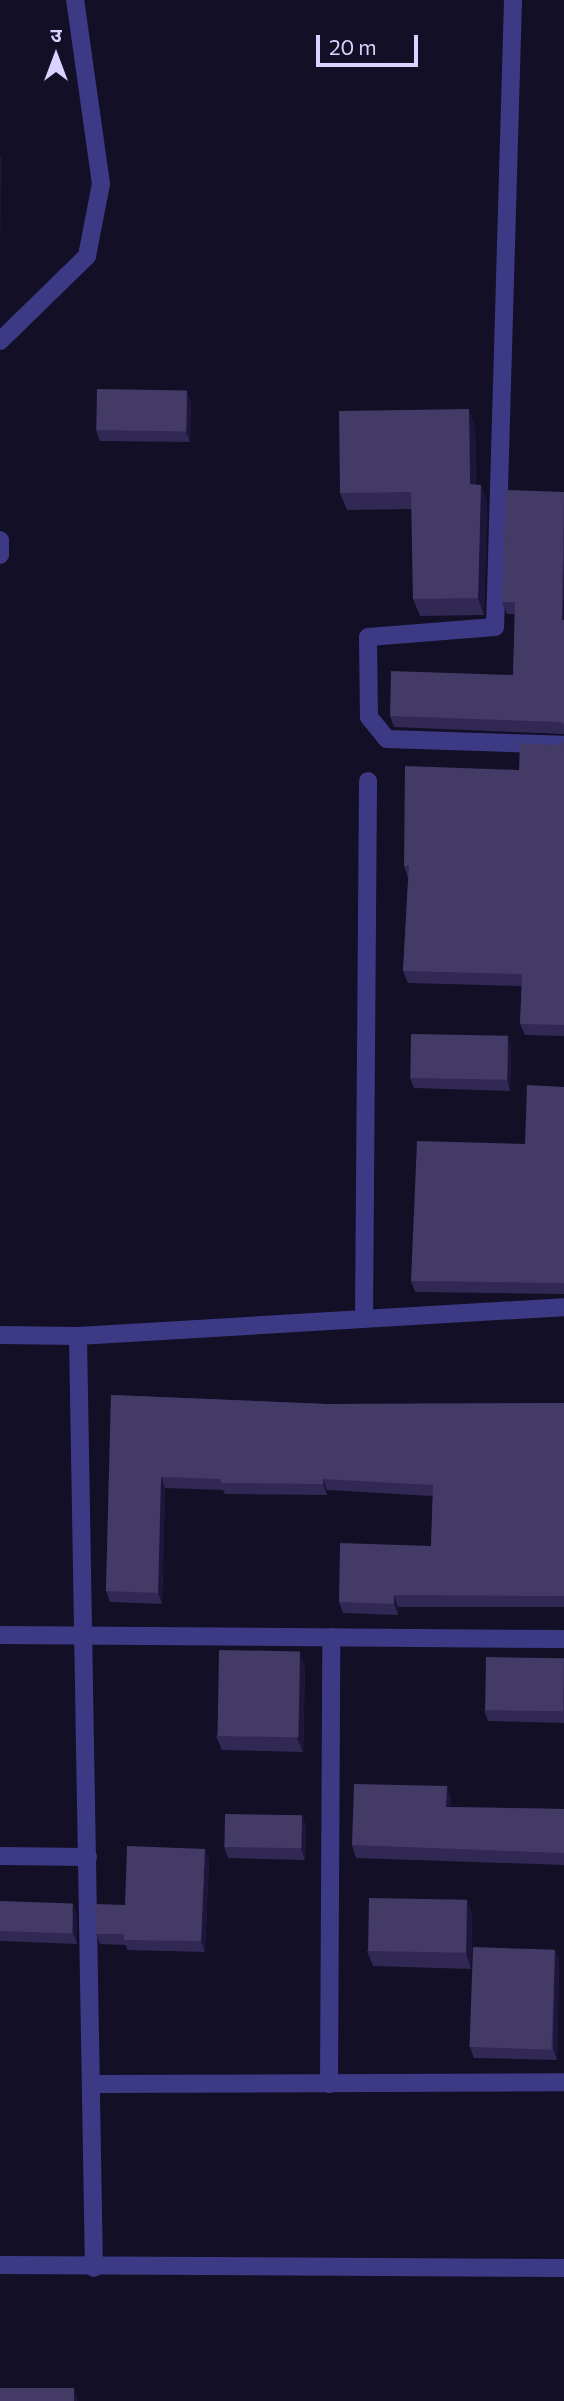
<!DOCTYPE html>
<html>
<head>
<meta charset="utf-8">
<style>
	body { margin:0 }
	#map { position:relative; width:564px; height:2401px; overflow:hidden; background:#130f26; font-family:Commissioner,"Noto Sans Devanagari",sans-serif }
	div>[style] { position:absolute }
	.minor>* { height:18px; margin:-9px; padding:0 9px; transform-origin:9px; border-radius:9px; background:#3d3a85 }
	.wall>* { inset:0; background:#312854 }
	.shaded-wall>* { inset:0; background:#1d163a }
	.building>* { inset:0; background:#433a66; transform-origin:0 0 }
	span { translate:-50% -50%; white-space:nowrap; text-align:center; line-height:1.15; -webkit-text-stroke:7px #130f26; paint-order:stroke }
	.north { position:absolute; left:21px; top:21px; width:70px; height:70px; -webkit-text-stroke:5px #130f26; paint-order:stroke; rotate:0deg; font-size:19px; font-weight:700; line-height:28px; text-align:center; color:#d9d4ff }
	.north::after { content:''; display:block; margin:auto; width:24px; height:32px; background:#d9d4ff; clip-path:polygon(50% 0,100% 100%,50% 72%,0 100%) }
	.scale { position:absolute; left:316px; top:35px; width:102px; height:32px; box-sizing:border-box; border:4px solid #d9d4ff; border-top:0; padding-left:9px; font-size:21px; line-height:24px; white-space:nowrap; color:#d9d4ff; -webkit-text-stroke:5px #130f26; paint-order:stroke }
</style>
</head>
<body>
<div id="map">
	<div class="minor">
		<div style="left:513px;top:0;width:627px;rotate:91.64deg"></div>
		<div style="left:495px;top:627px;width:127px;rotate:175.5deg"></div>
		<div style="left:368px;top:637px;width:80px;rotate:89.3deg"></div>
		<div style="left:369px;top:717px;width:28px;rotate:51deg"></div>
		<div style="left:387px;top:739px;width:177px;rotate:1.9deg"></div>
		<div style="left:0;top:341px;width:122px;rotate:-44.3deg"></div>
		<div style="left:87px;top:256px;width:73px;rotate:-79deg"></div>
		<div style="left:101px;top:184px;width:186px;rotate:-98deg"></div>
		<div style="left:0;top:540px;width:15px;rotate:90deg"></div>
		<div style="left:364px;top:1318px;width:537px;rotate:-89.57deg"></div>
		<div style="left:0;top:1335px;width:78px;rotate:0.7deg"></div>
		<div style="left:78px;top:1336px;width:487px;rotate:-3.4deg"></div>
		<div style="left:78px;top:1336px;width:932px;rotate:89.02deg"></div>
		<div style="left:0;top:1635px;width:564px;rotate:0.41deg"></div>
		<div style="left:0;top:1856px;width:88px;rotate:0.7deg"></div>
		<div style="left:92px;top:2084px;width:472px;rotate:-0.2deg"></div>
		<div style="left:329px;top:2084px;width:447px;rotate:-89.7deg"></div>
		<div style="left:0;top:2265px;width:564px;rotate:0.3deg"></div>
	</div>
	<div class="wall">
		<div style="clip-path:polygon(191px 402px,190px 442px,100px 441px,96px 430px)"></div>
		<div style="clip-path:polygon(475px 426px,476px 485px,487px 502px,484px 615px,420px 616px,413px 599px,412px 509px,347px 510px,340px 493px)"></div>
		<div style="clip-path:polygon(564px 492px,564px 734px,394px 727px,390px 716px,513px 675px,515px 614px,507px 614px,502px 602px)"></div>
		<div style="clip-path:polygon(564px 742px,564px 1036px,525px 1035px,520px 1024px,522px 986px,408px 983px,403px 971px,408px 878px,404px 866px,519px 770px)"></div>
		<div style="clip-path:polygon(511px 1047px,510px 1091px,414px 1088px,410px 1078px)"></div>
		<div style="clip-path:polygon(564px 1087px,564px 1294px,415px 1292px,411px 1281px,525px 1144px)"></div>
		<div style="clip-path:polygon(111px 1395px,326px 1404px,564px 1403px,564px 1607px,398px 1607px,398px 1615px,343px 1613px,339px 1602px,431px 1546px,433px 1496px,327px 1490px,327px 1495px,225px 1494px,223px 1490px,165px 1488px,162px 1604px,110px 1602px,106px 1591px)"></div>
		<div style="clip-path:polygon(564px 1659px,564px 1723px,488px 1721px,484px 1710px)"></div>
		<div style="clip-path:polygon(305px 1667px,303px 1752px,222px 1750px,216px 1736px)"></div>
		<div style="clip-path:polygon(447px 1786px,451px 1799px,451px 1807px,564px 1809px,564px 1865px,356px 1858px,352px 1845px)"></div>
		<div style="clip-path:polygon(302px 1816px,306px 1826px,305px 1860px,228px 1858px,224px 1847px)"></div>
		<div style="clip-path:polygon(209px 1859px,205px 1952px,127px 1950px,126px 1945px,100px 1944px,96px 1934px,125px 1905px)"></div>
		<div style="clip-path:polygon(467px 1900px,472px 1915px,471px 1969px,373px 1966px,367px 1951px)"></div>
		<div style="clip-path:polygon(0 1901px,77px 1914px,77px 1944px,0 1941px)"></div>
		<div style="clip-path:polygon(555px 1950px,559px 1960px,557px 2060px,474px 2058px,470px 2047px)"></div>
	</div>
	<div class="shaded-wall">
		<div style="clip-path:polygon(0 154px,2px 158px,0 255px)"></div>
		<div style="clip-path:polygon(187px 391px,191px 402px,190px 442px,186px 432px)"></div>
		<div style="clip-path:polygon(469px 409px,475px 426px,476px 501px,470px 484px)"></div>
		<div style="clip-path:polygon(481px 485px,487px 502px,484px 615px,478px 598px)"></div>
		<div style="clip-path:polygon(564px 560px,564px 625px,562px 620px)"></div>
		<div style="clip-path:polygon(508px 1036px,511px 1047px,510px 1091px,507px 1080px)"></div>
		<div style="clip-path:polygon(161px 1477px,165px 1488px,162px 1604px,158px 1593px)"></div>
		<div style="clip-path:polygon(323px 1479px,327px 1490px,327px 1495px,323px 1484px)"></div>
		<div style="clip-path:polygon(394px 1595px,398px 1607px,398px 1615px,394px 1604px)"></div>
		<div style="clip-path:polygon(300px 1652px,305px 1667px,303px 1752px,297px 1738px)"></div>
		<div style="clip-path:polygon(447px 1786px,451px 1799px,451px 1819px,446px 1807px)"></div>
		<div style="clip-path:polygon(302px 1816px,306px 1826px,305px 1860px,301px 1849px)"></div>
		<div style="clip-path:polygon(205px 1849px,209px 1859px,205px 1952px,201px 1941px)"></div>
		<div style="clip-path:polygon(467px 1900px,472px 1915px,471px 1969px,466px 1954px)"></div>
		<div style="clip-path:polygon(73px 1903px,77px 1914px,77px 1944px,73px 1933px)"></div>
		<div style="clip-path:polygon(555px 1950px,559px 1960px,557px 2060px,553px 2049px)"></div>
		<div style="clip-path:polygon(74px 2388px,79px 2401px,74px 2401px)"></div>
	</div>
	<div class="building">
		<div style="left:97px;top:389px;width:90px;height:41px;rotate:1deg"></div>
		<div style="clip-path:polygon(469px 409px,470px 484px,481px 485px,478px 598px,413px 599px,411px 492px,340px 493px,339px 411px)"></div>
		<div style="clip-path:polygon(506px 490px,564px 492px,562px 620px,564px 620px,564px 724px,560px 722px,390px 716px,391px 671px,513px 675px,515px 602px,502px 602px)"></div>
		<div style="clip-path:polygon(564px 742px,564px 1025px,520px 1024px,522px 974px,403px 971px,409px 866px,404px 866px,405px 766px,519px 770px,520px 743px,559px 745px)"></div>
		<div style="left:411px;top:1034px;width:97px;height:44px;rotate:1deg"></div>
		<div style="clip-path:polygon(527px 1085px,564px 1087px,564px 1283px,411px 1281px,417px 1141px,525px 1144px)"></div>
		<div style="clip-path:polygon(111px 1395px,326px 1404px,564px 1403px,564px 1596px,394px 1595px,394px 1604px,339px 1602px,340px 1543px,431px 1546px,433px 1485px,323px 1479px,323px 1484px,221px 1483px,221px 1479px,161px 1477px,158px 1593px,106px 1591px)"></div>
		<div style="left:219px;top:1650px;width:81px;height:86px;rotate:1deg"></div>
		<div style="left:486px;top:1657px;width:78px;height:53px;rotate:1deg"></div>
		<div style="clip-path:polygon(354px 1784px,447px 1786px,446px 1807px,564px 1809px,564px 1853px,352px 1845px)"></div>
		<div style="left:225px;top:1814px;width:77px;height:33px;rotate:1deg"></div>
		<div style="clip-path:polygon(127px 1846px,205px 1849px,201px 1941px,124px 1940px,124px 1934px,96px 1934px,95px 1904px,125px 1905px)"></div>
		<div style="left:369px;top:1898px;width:98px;height:53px;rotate:1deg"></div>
		<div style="left:0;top:1901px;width:73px;height:30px;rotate:2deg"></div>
		<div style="left:473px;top:1947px;width:82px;height:100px;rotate:2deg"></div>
		<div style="left:0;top:2388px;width:74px;height:13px"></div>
	</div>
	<div class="north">उ</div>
	<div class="scale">20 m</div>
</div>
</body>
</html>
